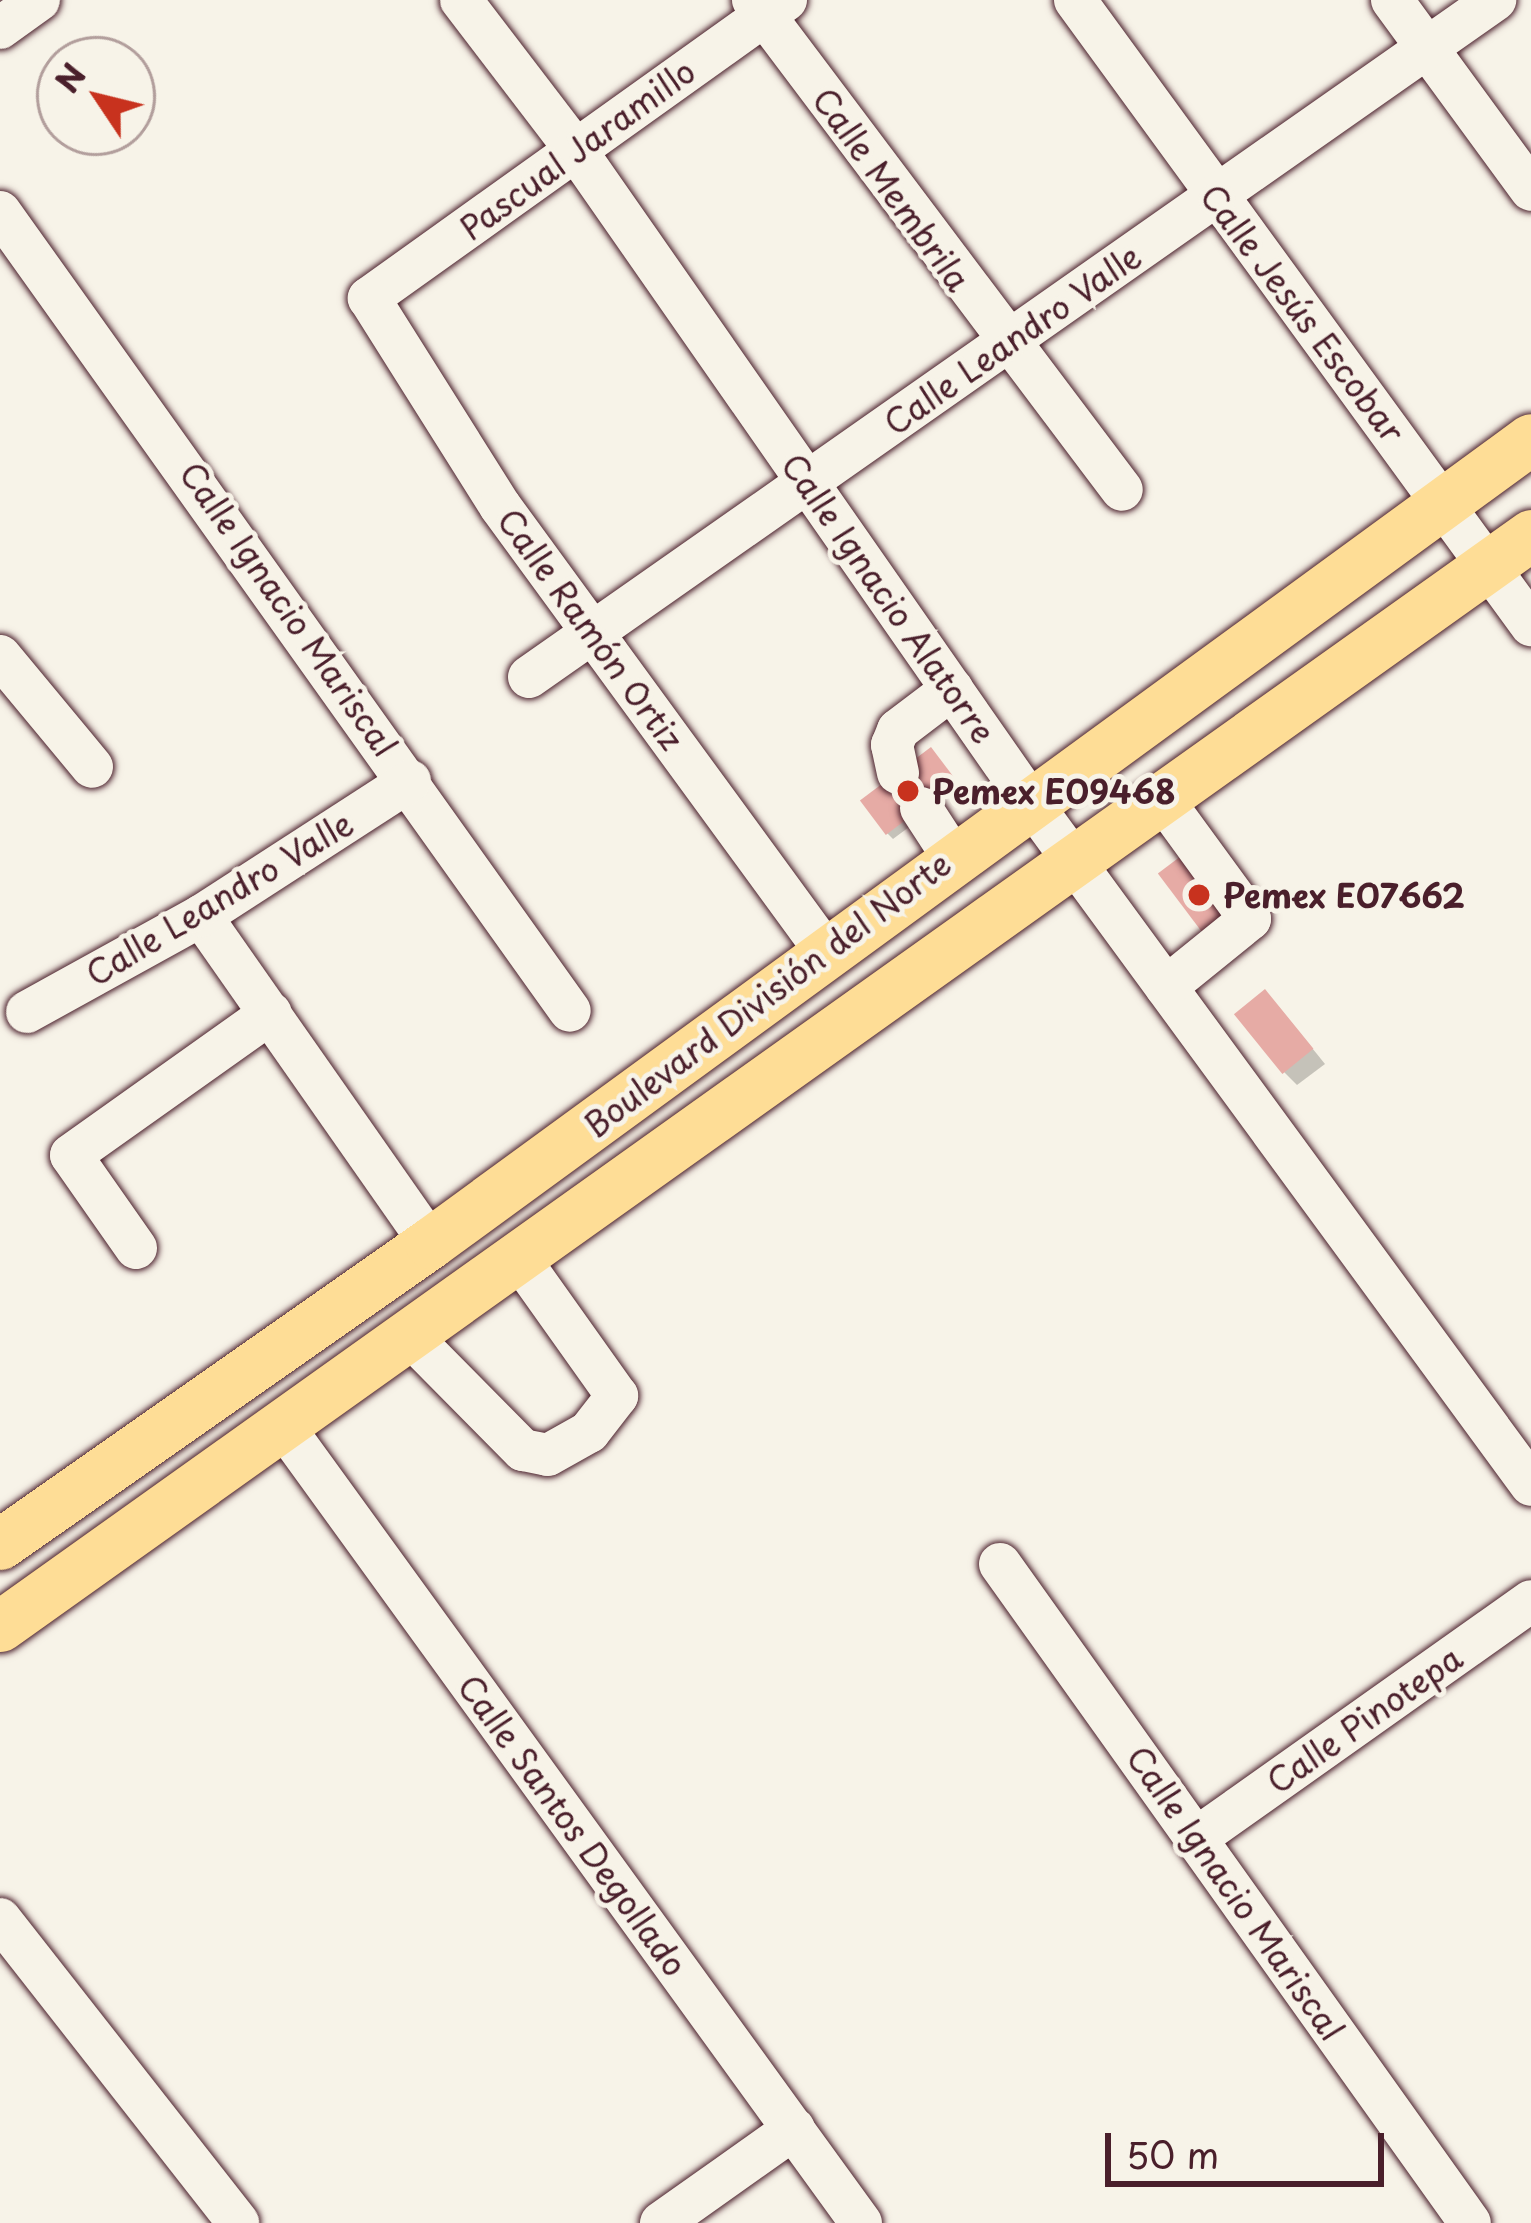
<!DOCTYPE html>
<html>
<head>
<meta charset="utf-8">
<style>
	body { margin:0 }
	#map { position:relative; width:1531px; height:2223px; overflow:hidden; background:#f7f3e8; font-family:"Playpen Sans",sans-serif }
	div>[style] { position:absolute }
	.shadow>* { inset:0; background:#0003 }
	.building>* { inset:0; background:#e6aba5; transform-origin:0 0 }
	.roads { filter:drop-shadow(0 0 3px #4a1f2b) drop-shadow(0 0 3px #4a1f2b) }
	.minor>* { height:42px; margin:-21px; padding:0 21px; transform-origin:21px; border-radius:21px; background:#f7f3e8 }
	.major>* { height:51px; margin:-25.5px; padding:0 25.5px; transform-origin:25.5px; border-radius:25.5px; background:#fedd96 }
	.dots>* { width:33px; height:33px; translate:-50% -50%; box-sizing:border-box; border:6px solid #f7f3e8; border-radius:50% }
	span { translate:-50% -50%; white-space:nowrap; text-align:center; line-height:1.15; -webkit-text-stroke:10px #f7f3e8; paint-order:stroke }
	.street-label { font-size:33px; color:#4a1f2b }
	.poi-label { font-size:33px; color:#4a1f2b; font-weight:700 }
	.left { translate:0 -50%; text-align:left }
	.north { position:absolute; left:36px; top:36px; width:120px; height:120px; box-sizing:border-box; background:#f7f3e8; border:3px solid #b29e9c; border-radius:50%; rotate:305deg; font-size:33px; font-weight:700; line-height:48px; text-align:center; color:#4a1f2b }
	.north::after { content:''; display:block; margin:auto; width:42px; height:54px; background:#c8321e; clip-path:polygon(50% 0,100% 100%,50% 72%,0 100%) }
	.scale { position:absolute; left:1105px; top:2133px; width:279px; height:54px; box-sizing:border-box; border:6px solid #4a1f2b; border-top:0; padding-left:15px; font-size:36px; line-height:42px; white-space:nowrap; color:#4a1f2b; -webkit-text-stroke:9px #f7f3e8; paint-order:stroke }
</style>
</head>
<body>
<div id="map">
	<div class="shadow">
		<div style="clip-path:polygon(937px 757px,960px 789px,893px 839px,887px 833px)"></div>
		<div style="clip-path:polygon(1279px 1007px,1325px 1064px,1297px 1085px,1283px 1071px)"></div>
	</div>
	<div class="building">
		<div style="left:931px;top:747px;width:43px;height:89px;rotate:53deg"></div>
		<div style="left:1189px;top:850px;width:83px;height:39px;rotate:53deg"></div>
		<div style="left:1265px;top:989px;width:77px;height:40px;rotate:51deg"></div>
	</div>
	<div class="roads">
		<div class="minor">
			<div style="left:461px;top:0;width:188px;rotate:52.6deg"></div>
			<div style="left:575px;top:149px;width:794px;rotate:55.11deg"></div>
			<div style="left:1029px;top:800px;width:849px;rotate:53.76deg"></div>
			<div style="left:753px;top:0;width:613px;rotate:53.02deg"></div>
			<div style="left:786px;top:0;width:513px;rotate:144.45deg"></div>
			<div style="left:369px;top:298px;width:246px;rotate:57.8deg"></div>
			<div style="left:500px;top:506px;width:552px;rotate:53.84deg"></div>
			<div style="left:1075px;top:0;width:774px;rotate:53.89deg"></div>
			<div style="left:1392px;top:0;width:235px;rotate:53.8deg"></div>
			<div style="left:0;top:28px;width:48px;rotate:-35.7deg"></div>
			<div style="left:0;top:212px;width:981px;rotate:54.5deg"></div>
			<div style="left:0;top:656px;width:144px;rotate:50.3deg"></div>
			<div style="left:529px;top:677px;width:1180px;rotate:-35.02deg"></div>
			<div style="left:898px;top:773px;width:29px;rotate:-102deg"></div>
			<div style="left:892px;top:745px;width:16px;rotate:-68deg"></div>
			<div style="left:898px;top:730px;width:68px;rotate:-37.2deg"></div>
			<div style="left:1161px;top:797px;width:151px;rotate:53.9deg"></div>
			<div style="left:1250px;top:919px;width:108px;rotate:141deg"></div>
			<div style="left:921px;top:808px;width:59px;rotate:56.9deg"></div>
			<div style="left:201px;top:916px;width:399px;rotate:55deg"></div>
			<div style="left:27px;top:1012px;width:199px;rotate:-28.9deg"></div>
			<div style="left:201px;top:916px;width:249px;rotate:-32.9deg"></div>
			<div style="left:136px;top:1248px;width:113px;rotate:-125deg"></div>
			<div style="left:71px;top:1155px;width:245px;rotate:-35.4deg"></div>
			<div style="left:409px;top:1335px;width:162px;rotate:45.3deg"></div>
			<div style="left:523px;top:1450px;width:25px;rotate:11deg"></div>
			<div style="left:548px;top:1455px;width:47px;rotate:-29.3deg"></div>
			<div style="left:589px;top:1432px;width:46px;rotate:-52.1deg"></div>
			<div style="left:617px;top:1396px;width:169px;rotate:-125.4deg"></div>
			<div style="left:284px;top:1427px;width:983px;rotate:54.06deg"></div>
			<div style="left:1000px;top:1564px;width:809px;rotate:54.5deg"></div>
			<div style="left:1198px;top:1837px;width:408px;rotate:-35.3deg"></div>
			<div style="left:0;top:1919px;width:386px;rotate:51.9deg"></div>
			<div style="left:661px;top:2223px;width:163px;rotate:-35.3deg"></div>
		</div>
		<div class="major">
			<div style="left:0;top:1544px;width:525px;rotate:-34.99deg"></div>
			<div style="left:430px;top:1243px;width:1363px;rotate:-36.14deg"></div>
			<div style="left:0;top:1626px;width:1880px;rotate:-35.47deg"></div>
		</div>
	</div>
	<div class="dots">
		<div style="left:908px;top:791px;background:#c8321e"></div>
		<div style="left:1199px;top:895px;background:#c8321e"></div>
	</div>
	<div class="street-label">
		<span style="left:577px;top:149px;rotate:-36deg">Pascual Jaramillo</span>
		<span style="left:892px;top:189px;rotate:54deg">Calle Membrila</span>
		<span style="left:1303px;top:313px;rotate:53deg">Calle Jesús Escobar</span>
		<span style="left:1012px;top:339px;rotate:-35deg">Calle Leandro Valle</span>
		<span style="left:889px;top:598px;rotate:55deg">Calle Ignacio Alatorre</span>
		<span style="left:289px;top:609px;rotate:55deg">Calle Ignacio Mariscal</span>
		<span style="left:591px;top:629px;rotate:54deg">Calle Ramón Ortiz</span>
		<span style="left:219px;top:898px;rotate:-31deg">Calle Leandro Valle</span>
		<span style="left:767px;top:994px;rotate:-37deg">Boulevard División del Norte</span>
		<span style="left:1364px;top:1719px;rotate:-35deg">Calle Pinotepa</span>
		<span style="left:573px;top:1825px;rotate:54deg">Calle Santos Degollado</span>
		<span style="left:1236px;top:1893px;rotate:55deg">Calle Ignacio Mariscal</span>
	</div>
	<div class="poi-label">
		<span class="left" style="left:932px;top:791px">Pemex E09468</span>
		<span class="left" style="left:1223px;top:895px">Pemex E07662</span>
	</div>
	<div class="north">N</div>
	<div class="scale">50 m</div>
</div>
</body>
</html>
